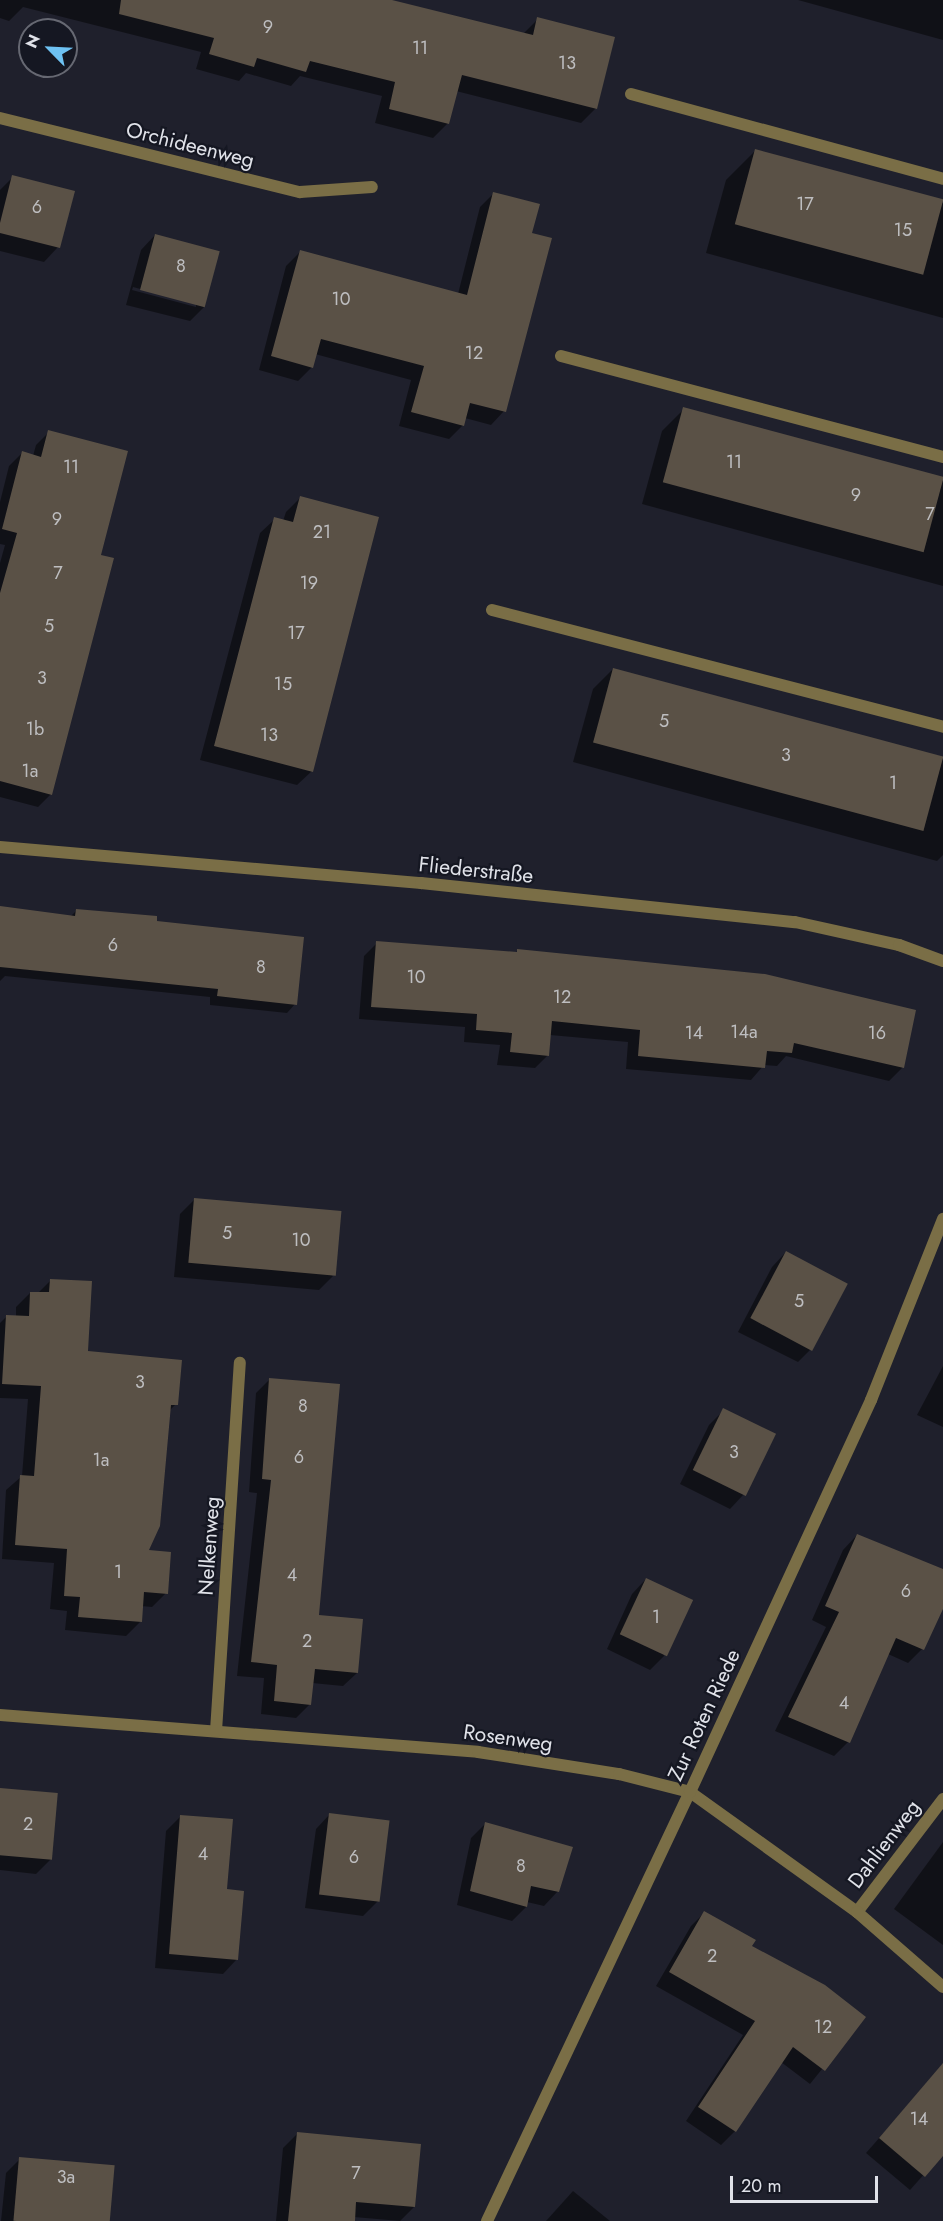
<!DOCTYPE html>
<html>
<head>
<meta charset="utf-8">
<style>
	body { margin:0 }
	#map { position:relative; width:943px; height:2221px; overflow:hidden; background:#1f202c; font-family:Jost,sans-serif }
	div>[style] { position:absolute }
	.shadow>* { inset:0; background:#0007 }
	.building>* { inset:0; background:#5a5146; transform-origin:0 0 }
	.service>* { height:12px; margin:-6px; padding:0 6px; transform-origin:6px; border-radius:6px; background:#7a6e46 }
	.minor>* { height:12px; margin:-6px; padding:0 6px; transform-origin:6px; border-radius:6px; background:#7a6e46 }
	span { translate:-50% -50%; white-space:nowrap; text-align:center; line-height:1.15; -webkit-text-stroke:4.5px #151722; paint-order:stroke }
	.number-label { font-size:18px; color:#bebec0 }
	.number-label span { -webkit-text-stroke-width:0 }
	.street-label { font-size:21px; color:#e0e2e9 }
	.north { position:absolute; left:18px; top:18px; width:60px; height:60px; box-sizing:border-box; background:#151722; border:2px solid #666872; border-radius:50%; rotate:294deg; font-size:16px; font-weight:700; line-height:24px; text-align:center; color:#e0e2e9 }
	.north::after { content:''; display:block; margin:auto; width:21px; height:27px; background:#6ec2f3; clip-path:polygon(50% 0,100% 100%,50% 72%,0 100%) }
	.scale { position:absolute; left:730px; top:2176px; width:148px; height:27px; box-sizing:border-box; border:3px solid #e0e2e9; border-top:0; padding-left:8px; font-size:18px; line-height:21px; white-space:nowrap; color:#e0e2e9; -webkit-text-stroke:4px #151722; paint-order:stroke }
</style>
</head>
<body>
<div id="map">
	<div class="shadow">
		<div style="clip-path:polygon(0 0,386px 0,523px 34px,538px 19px,596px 108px,581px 123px,456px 91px,448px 123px,433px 138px,375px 123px,382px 96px,300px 76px,291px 86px,246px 73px,239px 81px,196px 69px,201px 52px,23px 7px,9px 21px,0 18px)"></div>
		<div style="clip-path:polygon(798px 0,943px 0,943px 40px)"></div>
		<div style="clip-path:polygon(755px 151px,943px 203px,943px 318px,706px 253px,726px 180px)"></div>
		<div style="clip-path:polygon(13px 177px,58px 247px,44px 262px,0 251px,0 190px)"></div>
		<div style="clip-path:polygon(494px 193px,530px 234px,504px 411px,491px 425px,465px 418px,463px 425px,449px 439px,399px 426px,411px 380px,315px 354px,312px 367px,298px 381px,259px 370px,286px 266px,300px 252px,458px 294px,480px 207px)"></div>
		<div style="clip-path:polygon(evenodd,155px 235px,204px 307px,190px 321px,126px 305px,141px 250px,155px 235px,133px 287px,196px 304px,196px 307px,132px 290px,133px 287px)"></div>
		<div style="clip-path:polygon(684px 409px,943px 481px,943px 586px,642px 504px,662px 431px)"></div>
		<div style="clip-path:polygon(49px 432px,99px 556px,51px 794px,38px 807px,0 797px,0 563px,5px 545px,0 544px,0 502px,9px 466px,22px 453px,33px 456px,36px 445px)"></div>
		<div style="clip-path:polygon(300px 498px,312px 771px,297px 785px,200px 760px,260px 533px,275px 519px,283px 521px,286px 512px)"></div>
		<div style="clip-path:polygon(613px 669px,943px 759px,943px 855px,937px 861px,573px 762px,593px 689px)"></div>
		<div style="clip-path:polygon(0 908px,70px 917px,77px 910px,155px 922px,295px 1004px,287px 1013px,210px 1005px,210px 997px,5px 976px,0 981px)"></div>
		<div style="clip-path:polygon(377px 943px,515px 953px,518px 951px,915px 1011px,902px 1068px,889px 1081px,786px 1056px,777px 1066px,764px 1065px,751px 1080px,626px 1069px,628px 1042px,550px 1035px,548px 1055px,535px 1068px,497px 1065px,500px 1045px,464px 1042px,465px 1027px,359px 1019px,364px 956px)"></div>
		<div style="clip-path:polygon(194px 1200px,333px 1276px,319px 1290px,174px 1277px,180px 1214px)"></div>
		<div style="clip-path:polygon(786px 1252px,812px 1348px,798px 1362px,738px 1332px,772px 1267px)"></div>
		<div style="clip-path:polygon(51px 1280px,87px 1352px,176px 1404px,168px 1412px,147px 1551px,166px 1593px,152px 1607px,141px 1606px,140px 1622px,126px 1636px,65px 1630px,67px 1611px,50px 1609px,54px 1563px,2px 1559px,6px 1490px,22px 1476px,28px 1399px,0 1398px,0 1323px,7px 1316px,16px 1317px,16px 1307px,30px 1293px,38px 1293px)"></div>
		<div style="clip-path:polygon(943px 1366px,943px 1427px,917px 1415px)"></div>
		<div style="clip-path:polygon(270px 1379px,318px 1616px,357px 1673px,343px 1686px,312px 1683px,310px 1704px,296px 1718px,261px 1714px,264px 1678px,237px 1676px,257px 1493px,249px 1492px,256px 1393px)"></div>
		<div style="clip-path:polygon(724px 1410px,744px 1494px,730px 1509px,680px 1484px,709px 1425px)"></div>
		<div style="clip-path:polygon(857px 1535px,943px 1570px,943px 1605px,922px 1649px,908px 1663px,888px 1654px,848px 1742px,834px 1756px,775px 1731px,826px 1627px,812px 1620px,843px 1550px)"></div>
		<div style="clip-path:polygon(646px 1579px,664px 1656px,650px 1670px,607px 1649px,632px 1594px)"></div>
		<div style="clip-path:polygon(0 1789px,51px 1859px,36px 1874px,0 1870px)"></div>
		<div style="clip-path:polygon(330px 1814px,378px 1901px,363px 1916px,305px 1908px,316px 1829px)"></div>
		<div style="clip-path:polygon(181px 1816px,225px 1890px,237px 1959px,223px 1974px,155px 1968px,166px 1831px)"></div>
		<div style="clip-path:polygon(485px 1824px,558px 1891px,544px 1906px,527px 1902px,526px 1907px,512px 1921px,457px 1905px,471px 1838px)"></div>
		<div style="clip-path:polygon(943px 1842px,943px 1945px,894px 1909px)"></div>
		<div style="clip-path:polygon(704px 1913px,750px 1947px,864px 2017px,810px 2084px,781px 2062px,735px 2131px,721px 2145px,686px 2121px,743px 2035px,656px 1986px,691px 1926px)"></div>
		<div style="clip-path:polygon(925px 2086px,943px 2102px,943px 2153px,910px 2190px,866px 2153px)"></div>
		<div style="clip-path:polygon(297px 2134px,414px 2207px,400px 2221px,354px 2217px,353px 2221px,276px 2221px,283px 2148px)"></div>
		<div style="clip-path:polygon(20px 2159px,109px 2221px,1px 2221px,6px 2173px)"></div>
		<div style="clip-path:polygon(573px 2191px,610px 2221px,546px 2221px)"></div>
	</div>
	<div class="building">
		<div style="clip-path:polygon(121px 0,392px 0,533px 35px,537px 17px,615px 37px,597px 109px,462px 75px,449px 124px,389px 109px,395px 82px,310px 61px,306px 72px,257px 58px,254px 67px,209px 54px,214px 38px,119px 14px)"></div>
		<div style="left:755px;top:149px;width:195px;height:78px;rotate:15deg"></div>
		<div style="clip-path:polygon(12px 175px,75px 191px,60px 248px,0 233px,0 223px)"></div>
		<div style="clip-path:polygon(493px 192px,540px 204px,532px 233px,552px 238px,506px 412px,470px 403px,464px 426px,411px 412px,424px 366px,321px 339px,313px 368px,271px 356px,300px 250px,467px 295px)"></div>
		<div style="left:155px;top:234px;width:67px;height:58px;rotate:15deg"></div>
		<div style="left:683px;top:407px;width:270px;height:78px;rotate:15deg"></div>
		<div style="clip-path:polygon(48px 430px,128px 451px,101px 555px,114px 558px,52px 795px,0 781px,0 593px,17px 533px,2px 529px,22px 451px,41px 457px)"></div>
		<div style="clip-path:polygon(300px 496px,379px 517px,313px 772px,214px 746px,274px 517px,293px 522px)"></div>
		<div style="left:613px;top:668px;width:342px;height:77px;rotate:15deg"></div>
		<div style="clip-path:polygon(0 906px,75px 916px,76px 909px,157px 916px,157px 921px,304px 937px,297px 1005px,217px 996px,218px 989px,0 967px)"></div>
		<div style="clip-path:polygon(376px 941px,517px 952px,517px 949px,765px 974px,916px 1010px,904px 1068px,794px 1043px,792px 1053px,767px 1051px,765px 1068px,638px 1056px,640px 1030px,552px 1021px,549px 1056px,510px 1052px,512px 1033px,476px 1030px,477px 1014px,371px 1007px)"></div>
		<div style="left:194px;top:1198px;width:148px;height:65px;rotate:5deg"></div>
		<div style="left:786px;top:1251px;width:70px;height:76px;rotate:28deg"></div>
		<div style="clip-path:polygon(50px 1279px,92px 1281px,88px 1351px,182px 1360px,178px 1405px,171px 1405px,160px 1526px,149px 1550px,171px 1552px,168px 1594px,144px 1592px,142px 1622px,78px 1617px,80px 1597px,64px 1596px,67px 1549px,15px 1545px,20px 1475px,34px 1476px,41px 1386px,2px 1384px,6px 1315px,29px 1316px,30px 1292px,49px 1292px)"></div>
		<div style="clip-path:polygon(269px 1378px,340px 1384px,319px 1615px,363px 1619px,358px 1673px,315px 1669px,311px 1705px,274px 1701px,277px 1665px,251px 1662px,271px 1480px,262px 1479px)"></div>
		<div style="left:723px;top:1408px;width:59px;height:69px;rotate:26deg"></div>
		<div style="clip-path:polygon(857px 1534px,943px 1569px,943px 1609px,924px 1650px,896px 1638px,850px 1743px,788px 1717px,839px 1612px,825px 1606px)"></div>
		<div style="left:646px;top:1578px;width:52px;height:62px;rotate:25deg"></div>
		<div style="left:0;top:1788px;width:58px;height:67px;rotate:5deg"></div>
		<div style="left:329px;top:1813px;width:61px;height:82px;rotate:7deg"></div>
		<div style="clip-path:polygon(180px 1815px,233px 1819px,227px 1889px,244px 1891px,238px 1960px,169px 1954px)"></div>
		<div style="clip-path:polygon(485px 1822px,573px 1847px,559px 1892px,531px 1886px,527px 1907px,470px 1891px)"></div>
		<div style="clip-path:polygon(704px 1911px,756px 1940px,752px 1946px,825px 1985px,866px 2017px,825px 2071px,793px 2047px,736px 2132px,698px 2107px,755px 2021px,669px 1972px)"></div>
		<div style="clip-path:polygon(943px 2063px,943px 2156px,925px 2177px,879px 2138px)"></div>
		<div style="clip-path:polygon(297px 2132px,421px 2144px,415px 2207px,356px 2202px,355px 2221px,288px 2221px)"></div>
		<div style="left:19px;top:2157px;width:96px;height:64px;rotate:5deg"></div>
	</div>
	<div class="service">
		<div style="left:631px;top:94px;width:323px;rotate:15.2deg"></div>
		<div style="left:561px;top:356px;width:395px;rotate:14.8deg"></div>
		<div style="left:492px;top:610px;width:466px;rotate:14.5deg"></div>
		<div style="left:857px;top:1912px;width:142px;rotate:-52.7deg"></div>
	</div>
	<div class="minor">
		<div style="left:0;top:118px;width:309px;rotate:13.9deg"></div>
		<div style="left:300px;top:192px;width:72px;rotate:-4deg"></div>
		<div style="left:0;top:847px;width:423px;rotate:4.9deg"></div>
		<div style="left:421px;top:883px;width:376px;rotate:6deg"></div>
		<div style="left:795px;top:922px;width:107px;rotate:12.5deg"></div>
		<div style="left:899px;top:945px;width:47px;rotate:20deg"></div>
		<div style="left:0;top:1715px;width:479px;rotate:4.4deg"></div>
		<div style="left:478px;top:1752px;width:143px;rotate:8.9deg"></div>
		<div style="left:619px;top:1774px;width:73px;rotate:14.2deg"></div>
		<div style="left:690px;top:1792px;width:206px;rotate:35.7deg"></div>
		<div style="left:857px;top:1912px;width:114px;rotate:41.1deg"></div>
		<div style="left:216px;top:1731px;width:369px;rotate:-86.3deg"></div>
		<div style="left:487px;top:2221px;width:475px;rotate:-64.7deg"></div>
		<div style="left:690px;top:1792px;width:432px;rotate:-65.2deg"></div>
		<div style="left:871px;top:1400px;width:195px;rotate:-68.3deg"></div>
	</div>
	<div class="number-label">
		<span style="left:268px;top:27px">9</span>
		<span style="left:420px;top:48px">11</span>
		<span style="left:567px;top:63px">13</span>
		<span style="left:805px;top:204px">17</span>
		<span style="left:37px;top:207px">6</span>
		<span style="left:903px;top:230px">15</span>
		<span style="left:181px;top:266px">8</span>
		<span style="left:341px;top:299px">10</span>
		<span style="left:474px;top:353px">12</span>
		<span style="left:734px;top:462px">11</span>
		<span style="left:71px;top:467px">11</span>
		<span style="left:856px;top:495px">9</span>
		<span style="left:930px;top:514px">7</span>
		<span style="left:57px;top:519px">9</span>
		<span style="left:322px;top:532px">21</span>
		<span style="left:58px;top:573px">7</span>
		<span style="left:309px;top:583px">19</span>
		<span style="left:49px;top:626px">5</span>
		<span style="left:296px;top:633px">17</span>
		<span style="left:42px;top:678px">3</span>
		<span style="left:283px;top:684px">15</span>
		<span style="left:664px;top:721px">5</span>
		<span style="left:35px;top:729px">1b</span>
		<span style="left:269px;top:735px">13</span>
		<span style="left:786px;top:755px">3</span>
		<span style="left:30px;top:771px">1a</span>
		<span style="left:893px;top:783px">1</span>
		<span style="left:113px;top:945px">6</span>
		<span style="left:261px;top:967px">8</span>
		<span style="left:416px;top:977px">10</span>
		<span style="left:562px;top:997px">12</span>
		<span style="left:744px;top:1032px">14a</span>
		<span style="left:694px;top:1033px">14</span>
		<span style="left:877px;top:1033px">16</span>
		<span style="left:227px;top:1233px">5</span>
		<span style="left:301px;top:1240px">10</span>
		<span style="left:799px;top:1301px">5</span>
		<span style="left:140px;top:1382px">3</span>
		<span style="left:303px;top:1406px">8</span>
		<span style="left:734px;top:1452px">3</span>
		<span style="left:299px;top:1457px">6</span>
		<span style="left:101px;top:1460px">1a</span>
		<span style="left:118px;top:1572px">1</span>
		<span style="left:292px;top:1575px">4</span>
		<span style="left:906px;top:1591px">6</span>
		<span style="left:656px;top:1617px">1</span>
		<span style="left:307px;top:1641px">2</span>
		<span style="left:844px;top:1703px">4</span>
		<span style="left:28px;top:1824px">2</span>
		<span style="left:203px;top:1854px">4</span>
		<span style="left:354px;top:1857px">6</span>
		<span style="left:521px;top:1866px">8</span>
		<span style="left:712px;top:1956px">2</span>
		<span style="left:823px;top:2027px">12</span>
		<span style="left:919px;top:2119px">14</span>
		<span style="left:356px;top:2173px">7</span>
		<span style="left:66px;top:2177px">3a</span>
	</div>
	<div class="street-label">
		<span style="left:190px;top:145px;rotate:14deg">Orchideenweg</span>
		<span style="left:476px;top:870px;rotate:6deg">Fliederstraße</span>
		<span style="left:209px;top:1546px;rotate:-86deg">Nelkenweg</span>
		<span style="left:704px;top:1715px;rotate:-65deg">Zur Roten Riede</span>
		<span style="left:508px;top:1738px;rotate:8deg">Rosenweg</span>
		<span style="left:884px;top:1844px;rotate:-53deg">Dahlienweg</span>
	</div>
	<div class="north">N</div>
	<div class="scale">20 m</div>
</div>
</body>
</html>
